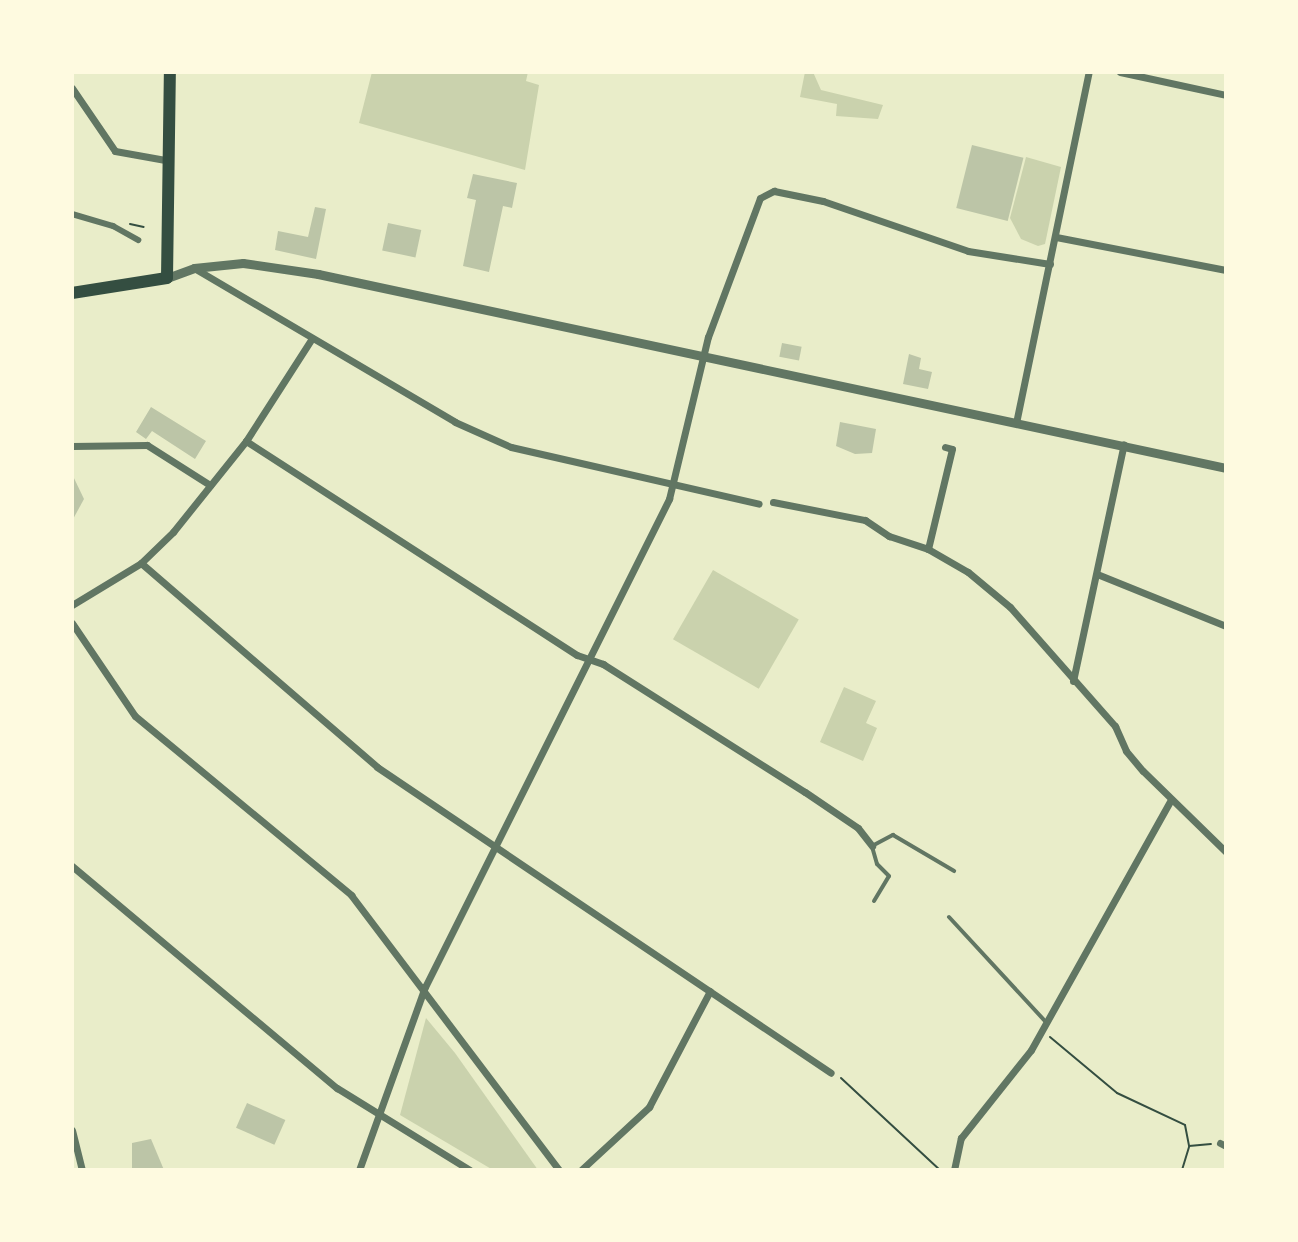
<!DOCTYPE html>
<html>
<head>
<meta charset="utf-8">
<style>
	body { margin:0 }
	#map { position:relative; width:1298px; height:1242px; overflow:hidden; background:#e9edc9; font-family:Arial,sans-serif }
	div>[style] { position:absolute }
	.green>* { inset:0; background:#cad2ad; transform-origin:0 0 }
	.building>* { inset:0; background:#bcc5a7; transform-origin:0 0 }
	.path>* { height:2px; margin:-1px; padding:0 1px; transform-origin:1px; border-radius:1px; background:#344e41 }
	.service>* { height:4px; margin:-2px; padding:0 2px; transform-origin:2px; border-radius:2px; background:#617663 }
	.pedestrian>* { height:6px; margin:-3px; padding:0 3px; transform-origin:3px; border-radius:3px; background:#617663 }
	.minor>* { height:7px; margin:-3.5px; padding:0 3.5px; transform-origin:3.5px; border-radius:3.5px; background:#617663 }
	.tertiary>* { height:9px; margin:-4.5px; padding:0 4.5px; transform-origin:4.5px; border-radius:4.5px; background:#617663 }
	.primary>* { height:12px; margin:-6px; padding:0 6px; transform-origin:6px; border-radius:6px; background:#344e41 }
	span { translate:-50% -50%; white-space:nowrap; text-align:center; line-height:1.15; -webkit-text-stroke:7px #fefae0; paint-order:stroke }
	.frame { position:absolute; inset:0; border:74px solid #fefae0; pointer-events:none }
</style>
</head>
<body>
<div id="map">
	<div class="green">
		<div style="clip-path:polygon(372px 72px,528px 72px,526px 81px,539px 85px,525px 170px,359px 123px)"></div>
		<div style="clip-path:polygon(805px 72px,813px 72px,821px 90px,883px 105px,878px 119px,836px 116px,837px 104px,800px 97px)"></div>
		<div style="clip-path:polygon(1026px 157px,1061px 167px,1045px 244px,1038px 246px,1021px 239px,1010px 218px)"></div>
		<div style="left:713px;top:570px;width:99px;height:80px;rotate:30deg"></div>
		<div style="clip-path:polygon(844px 687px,876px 701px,866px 723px,877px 728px,863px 761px,820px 742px)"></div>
		<div style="clip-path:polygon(426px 1018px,455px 1053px,538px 1170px,493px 1170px,400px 1115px)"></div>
	</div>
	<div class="building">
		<div style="left:972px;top:145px;width:53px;height:65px;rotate:14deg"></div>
		<div style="clip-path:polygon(473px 174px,517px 183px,512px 208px,503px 206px,489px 272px,463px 266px,476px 200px,467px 198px)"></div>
		<div style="clip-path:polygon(315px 207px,326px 209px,316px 259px,275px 250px,278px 231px,308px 237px)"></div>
		<div style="left:388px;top:223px;width:34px;height:28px;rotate:12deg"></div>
		<div style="left:782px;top:343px;width:20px;height:14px;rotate:11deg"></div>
		<div style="clip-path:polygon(909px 354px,921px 358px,919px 369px,932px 372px,928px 389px,903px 384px)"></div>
		<div style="clip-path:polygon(151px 407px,206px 441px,195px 459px,152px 431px,146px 439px,136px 432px)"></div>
		<div style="clip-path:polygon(840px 422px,876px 429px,872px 453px,855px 454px,836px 446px)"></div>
		<div style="clip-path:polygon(72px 474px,84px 499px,72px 521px)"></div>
		<div style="left:247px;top:1103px;width:42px;height:27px;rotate:24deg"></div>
		<div style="clip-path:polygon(151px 1139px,164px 1170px,132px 1170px,132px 1143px)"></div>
	</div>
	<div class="path">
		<div style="left:130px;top:224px;width:14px;rotate:12deg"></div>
		<div style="left:1050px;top:1037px;width:87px;rotate:39.9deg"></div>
		<div style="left:1117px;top:1093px;width:75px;rotate:25.2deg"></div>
		<div style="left:1185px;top:1125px;width:21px;rotate:79deg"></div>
		<div style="left:1189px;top:1146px;width:22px;rotate:-5deg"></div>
		<div style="left:841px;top:1078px;width:135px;rotate:42.9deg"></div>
		<div style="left:1182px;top:1170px;width:24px;rotate:-73deg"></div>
	</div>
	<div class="service">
		<div style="left:874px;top:901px;width:29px;rotate:-59deg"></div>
		<div style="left:889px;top:876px;width:17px;rotate:-135deg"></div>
		<div style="left:877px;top:864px;width:19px;rotate:-106deg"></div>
		<div style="left:872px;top:846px;width:24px;rotate:-28deg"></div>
		<div style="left:893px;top:835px;width:71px;rotate:30.5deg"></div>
		<div style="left:949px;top:917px;width:142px;rotate:47.3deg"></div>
	</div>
	<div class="pedestrian">
		<div style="left:72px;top:214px;width:43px;rotate:16.3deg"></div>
		<div style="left:113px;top:226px;width:29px;rotate:29deg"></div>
	</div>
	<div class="minor">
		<div style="left:1120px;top:72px;width:108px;rotate:12.2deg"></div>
		<div style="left:72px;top:88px;width:76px;rotate:55.7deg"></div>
		<div style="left:115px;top:151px;width:51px;rotate:10.2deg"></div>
		<div style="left:1056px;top:237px;width:173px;rotate:11deg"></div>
		<div style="left:194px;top:268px;width:303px;rotate:30.5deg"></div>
		<div style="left:455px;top:422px;width:61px;rotate:24.1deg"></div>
		<div style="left:511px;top:447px;width:254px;rotate:12.9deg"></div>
		<div style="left:1016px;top:423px;width:359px;rotate:-78.3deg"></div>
		<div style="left:246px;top:441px;width:394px;rotate:32.9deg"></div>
		<div style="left:577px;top:655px;width:28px;rotate:19deg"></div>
		<div style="left:603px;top:664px;width:239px;rotate:32.4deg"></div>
		<div style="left:805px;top:792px;width:64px;rotate:34.2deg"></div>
		<div style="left:858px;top:828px;width:23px;rotate:52deg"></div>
		<div style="left:72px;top:446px;width:75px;rotate:-0.8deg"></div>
		<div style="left:147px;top:445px;width:75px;rotate:32.4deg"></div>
		<div style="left:945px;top:447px;width:7px;rotate:16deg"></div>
		<div style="left:952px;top:449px;width:103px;rotate:103.5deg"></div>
		<div style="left:928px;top:549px;width:46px;rotate:29.9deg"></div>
		<div style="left:968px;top:572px;width:55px;rotate:39.8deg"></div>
		<div style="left:1010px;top:607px;width:159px;rotate:48.6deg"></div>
		<div style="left:1115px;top:726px;width:27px;rotate:66deg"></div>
		<div style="left:1126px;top:751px;width:26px;rotate:50deg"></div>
		<div style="left:1143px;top:771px;width:116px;rotate:44.3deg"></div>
		<div style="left:773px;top:502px;width:94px;rotate:11.1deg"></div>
		<div style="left:865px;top:520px;width:29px;rotate:34deg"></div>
		<div style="left:889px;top:536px;width:41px;rotate:18.4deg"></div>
		<div style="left:141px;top:563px;width:312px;rotate:40.8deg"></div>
		<div style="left:377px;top:767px;width:547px;rotate:33.98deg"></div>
		<div style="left:1097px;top:574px;width:139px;rotate:22deg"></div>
		<div style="left:72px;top:605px;width:81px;rotate:-31.3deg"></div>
		<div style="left:141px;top:563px;width:45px;rotate:-44.1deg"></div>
		<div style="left:173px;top:532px;width:117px;rotate:-51.3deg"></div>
		<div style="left:246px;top:441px;width:122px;rotate:-57.3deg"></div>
		<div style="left:72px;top:623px;width:112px;rotate:55.9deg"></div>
		<div style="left:135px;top:716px;width:281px;rotate:39.6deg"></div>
		<div style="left:351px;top:895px;width:345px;rotate:52.9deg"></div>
		<div style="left:1073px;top:681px;width:242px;rotate:-77.9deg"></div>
		<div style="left:72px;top:866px;width:346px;rotate:40deg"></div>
		<div style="left:337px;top:1088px;width:156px;rotate:31.7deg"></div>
		<div style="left:72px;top:1130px;width:41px;rotate:76deg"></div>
		<div style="left:1220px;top:1143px;width:7px;rotate:27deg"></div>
		<div style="left:359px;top:1170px;width:195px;rotate:-70.2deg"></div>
		<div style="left:425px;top:987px;width:546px;rotate:-63.43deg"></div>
		<div style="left:669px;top:499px;width:167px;rotate:-76.5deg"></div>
		<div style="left:708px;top:337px;width:148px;rotate:-69.5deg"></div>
		<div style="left:760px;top:198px;width:16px;rotate:-27deg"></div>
		<div style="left:774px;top:191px;width:50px;rotate:11.5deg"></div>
		<div style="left:823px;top:201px;width:153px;rotate:19deg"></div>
		<div style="left:968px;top:251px;width:83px;rotate:9deg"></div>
		<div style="left:581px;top:1170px;width:93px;rotate:-42.8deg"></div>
		<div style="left:649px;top:1107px;width:131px;rotate:-62.3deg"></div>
		<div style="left:954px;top:1170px;width:33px;rotate:-78deg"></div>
		<div style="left:961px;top:1138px;width:112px;rotate:-51.5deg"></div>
		<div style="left:1031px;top:1050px;width:287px;rotate:-60.8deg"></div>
	</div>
	<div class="tertiary">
		<div style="left:167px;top:278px;width:29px;rotate:-20deg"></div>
		<div style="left:194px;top:268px;width:49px;rotate:-5.8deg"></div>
		<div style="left:243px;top:263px;width:76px;rotate:8.3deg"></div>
		<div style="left:318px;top:274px;width:928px;rotate:12.06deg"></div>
	</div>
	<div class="primary">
		<div style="left:72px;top:293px;width:96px;rotate:-9deg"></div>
		<div style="left:167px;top:278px;width:206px;rotate:-89.2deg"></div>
	</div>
	<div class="frame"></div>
</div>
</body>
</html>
